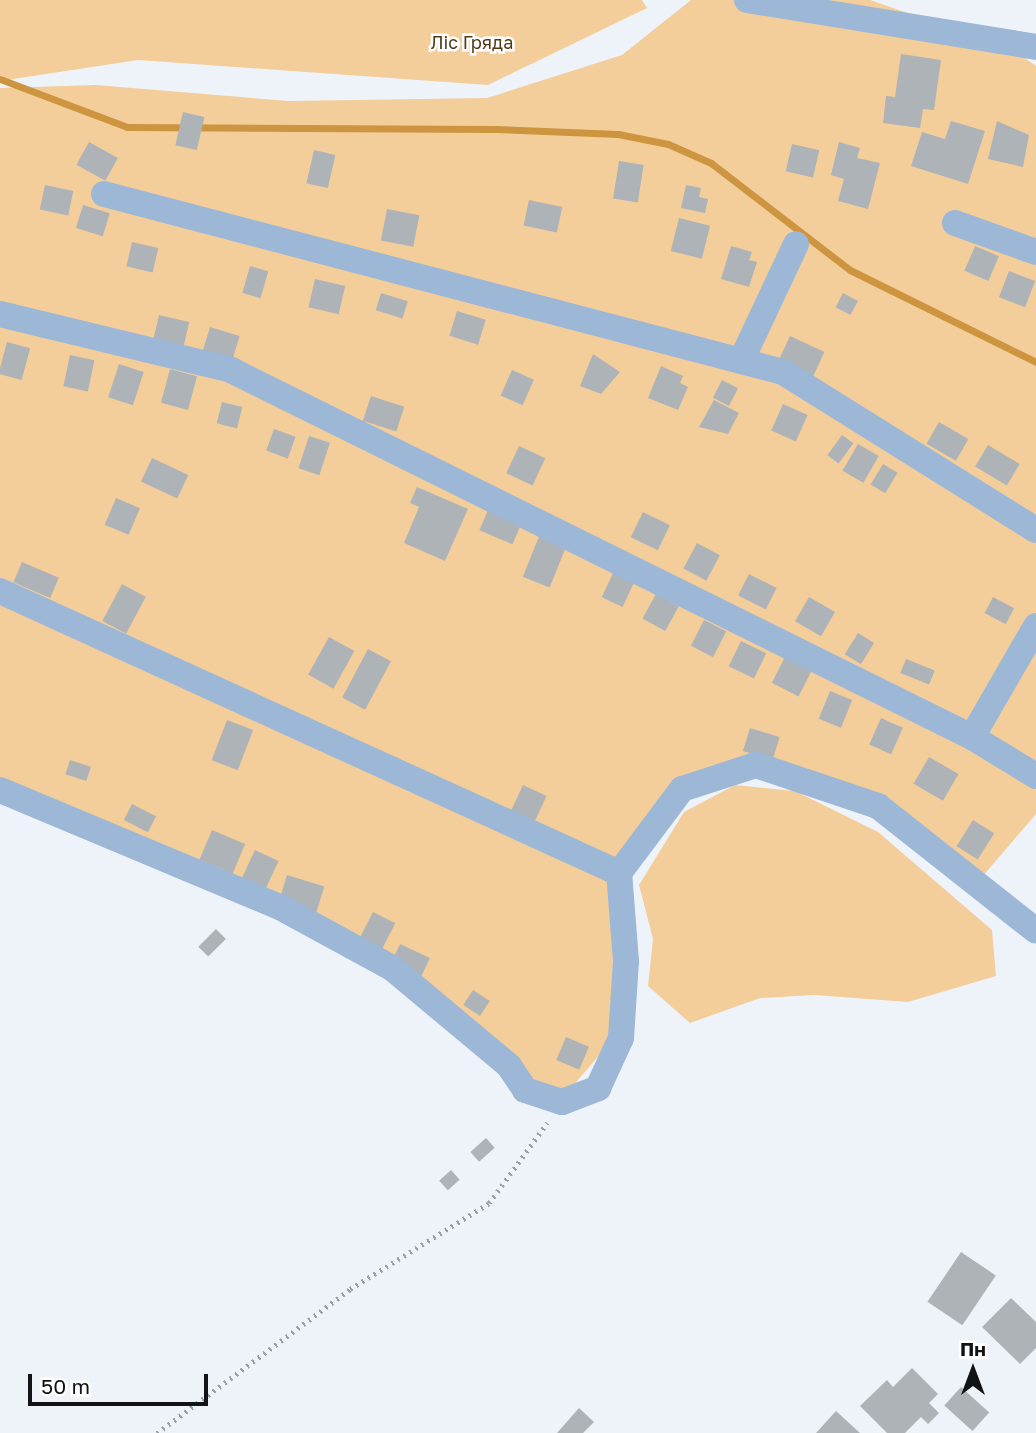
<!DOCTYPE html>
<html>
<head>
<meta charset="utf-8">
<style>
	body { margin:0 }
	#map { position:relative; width:1036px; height:1433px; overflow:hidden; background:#eef3f9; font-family:"Golos Text",sans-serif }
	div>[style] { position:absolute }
	.green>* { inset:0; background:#f3ce9b }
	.stream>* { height:7px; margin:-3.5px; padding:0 3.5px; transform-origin:3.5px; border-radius:3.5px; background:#ce9540 }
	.building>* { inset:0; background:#aeb3b8; transform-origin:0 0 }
	.path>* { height:4.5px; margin-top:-2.25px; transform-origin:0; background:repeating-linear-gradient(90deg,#9b9fa3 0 2px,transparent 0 7px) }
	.minor>* { height:26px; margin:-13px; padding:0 13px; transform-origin:13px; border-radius:13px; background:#9db7d7 }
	span { translate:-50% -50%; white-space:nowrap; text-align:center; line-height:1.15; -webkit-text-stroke:5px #fff; paint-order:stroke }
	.park-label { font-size:18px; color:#523a17 }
	.north { position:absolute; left:938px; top:1335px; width:70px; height:70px; -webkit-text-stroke:5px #fff; paint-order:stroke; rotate:0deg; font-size:19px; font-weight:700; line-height:28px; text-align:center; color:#121315 }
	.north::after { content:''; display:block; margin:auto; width:24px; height:32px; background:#121315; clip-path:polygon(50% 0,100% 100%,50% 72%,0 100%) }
	.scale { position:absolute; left:28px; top:1374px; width:180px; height:32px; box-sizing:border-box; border:4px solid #121315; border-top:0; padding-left:9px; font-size:21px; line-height:24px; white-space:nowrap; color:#121315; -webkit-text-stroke:5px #fff; paint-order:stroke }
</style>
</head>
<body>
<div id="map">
	<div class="green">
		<div style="clip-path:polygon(0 0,642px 0,647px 8px,488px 85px,138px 60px,0 81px)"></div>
		<div style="clip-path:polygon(691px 0,870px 0,1012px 49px,1036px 66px,1036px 814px,982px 877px,886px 797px,755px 758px,675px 781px,614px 860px,612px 1040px,561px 1100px,344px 931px,0 783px,0 88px,96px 85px,288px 101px,487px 98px,622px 55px)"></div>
		<div style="clip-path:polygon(735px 785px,795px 791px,878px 832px,992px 930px,996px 976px,908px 1002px,814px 995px,760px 998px,690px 1023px,648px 986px,653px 939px,639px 885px,684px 812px)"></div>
	</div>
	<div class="stream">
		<div style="left:0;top:79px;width:136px;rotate:20.7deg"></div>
		<div style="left:127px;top:127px;width:368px;rotate:0.3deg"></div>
		<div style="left:495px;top:129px;width:123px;rotate:2.3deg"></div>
		<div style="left:618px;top:134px;width:51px;rotate:11.3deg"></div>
		<div style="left:668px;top:144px;width:47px;rotate:23.8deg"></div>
		<div style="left:711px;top:163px;width:175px;rotate:37.6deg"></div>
		<div style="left:850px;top:270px;width:208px;rotate:26.3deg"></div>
	</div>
	<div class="building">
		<div style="clip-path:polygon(901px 54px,941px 60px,934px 110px,923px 109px,920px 128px,883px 123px,886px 96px,895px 97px)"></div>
		<div style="left:183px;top:112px;width:22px;height:34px;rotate:13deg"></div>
		<div style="clip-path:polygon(951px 121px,985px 131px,968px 184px,911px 166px,922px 132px,945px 139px)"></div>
		<div style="clip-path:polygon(997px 121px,1029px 135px,1023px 167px,988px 159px)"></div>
		<div style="left:89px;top:142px;width:33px;height:26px;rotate:29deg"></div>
		<div style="clip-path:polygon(839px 142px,860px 148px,857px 158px,880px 163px,868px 209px,838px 201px,844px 179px,831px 175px)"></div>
		<div style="left:792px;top:144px;width:28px;height:28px;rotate:13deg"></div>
		<div style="left:314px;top:150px;width:22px;height:34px;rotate:13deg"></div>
		<div style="left:619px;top:161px;width:25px;height:38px;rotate:9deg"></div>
		<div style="left:45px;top:185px;width:29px;height:25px;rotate:12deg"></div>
		<div style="clip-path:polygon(686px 185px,701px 188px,699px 197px,708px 199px,705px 213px,681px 208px)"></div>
		<div style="left:529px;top:200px;width:34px;height:26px;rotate:12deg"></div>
		<div style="left:83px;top:205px;width:28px;height:24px;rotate:17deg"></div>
		<div style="left:387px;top:209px;width:33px;height:32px;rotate:11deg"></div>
		<div style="left:679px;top:218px;width:32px;height:34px;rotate:14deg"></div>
		<div style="left:132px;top:242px;width:27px;height:25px;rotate:13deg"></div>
		<div style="clip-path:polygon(731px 246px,752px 252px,749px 260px,757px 262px,749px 287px,721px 279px)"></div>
		<div style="left:975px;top:246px;width:26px;height:27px;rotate:23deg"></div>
		<div style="left:250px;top:266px;width:19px;height:28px;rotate:16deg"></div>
		<div style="left:1009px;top:271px;width:28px;height:28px;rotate:21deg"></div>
		<div style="left:315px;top:279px;width:31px;height:29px;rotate:13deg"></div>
		<div style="left:381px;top:293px;width:28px;height:18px;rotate:17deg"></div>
		<div style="left:843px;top:293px;width:17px;height:16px;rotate:28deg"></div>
		<div style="left:457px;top:311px;width:30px;height:26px;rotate:17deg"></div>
		<div style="left:159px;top:315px;width:31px;height:28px;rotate:13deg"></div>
		<div style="left:210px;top:327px;width:31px;height:27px;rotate:17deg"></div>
		<div style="left:790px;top:336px;width:38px;height:28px;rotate:25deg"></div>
		<div style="left:7px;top:342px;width:24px;height:33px;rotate:15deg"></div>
		<div style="clip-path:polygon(593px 354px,620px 372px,601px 394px,580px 386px)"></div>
		<div style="left:70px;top:355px;width:25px;height:32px;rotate:12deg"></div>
		<div style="left:119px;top:364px;width:26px;height:35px;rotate:18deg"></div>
		<div style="clip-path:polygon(661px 366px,683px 376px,680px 383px,688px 387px,678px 410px,648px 398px)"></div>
		<div style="left:170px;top:369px;width:28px;height:35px;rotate:15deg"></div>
		<div style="left:512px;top:370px;width:24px;height:28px;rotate:24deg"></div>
		<div style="left:722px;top:380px;width:18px;height:20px;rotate:27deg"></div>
		<div style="left:371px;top:396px;width:35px;height:26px;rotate:18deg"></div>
		<div style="clip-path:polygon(714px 400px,739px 413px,728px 434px,699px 427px)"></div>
		<div style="left:222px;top:402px;width:21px;height:22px;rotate:14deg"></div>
		<div style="left:783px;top:404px;width:27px;height:29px;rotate:24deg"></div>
		<div style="left:939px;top:422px;width:34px;height:25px;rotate:30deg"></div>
		<div style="left:274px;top:429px;width:23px;height:23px;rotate:20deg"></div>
		<div style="left:842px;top:435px;width:14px;height:25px;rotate:36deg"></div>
		<div style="left:309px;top:436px;width:22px;height:34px;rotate:18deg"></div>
		<div style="left:858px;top:444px;width:24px;height:31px;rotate:30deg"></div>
		<div style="left:988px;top:445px;width:37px;height:25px;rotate:31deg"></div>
		<div style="left:519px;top:446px;width:29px;height:30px;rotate:25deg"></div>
		<div style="left:152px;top:458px;width:40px;height:26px;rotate:25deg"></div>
		<div style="left:883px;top:464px;width:17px;height:24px;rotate:31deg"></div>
		<div style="clip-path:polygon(417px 487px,468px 509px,445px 561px,404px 543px,419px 507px,410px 503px)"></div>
		<div style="left:116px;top:498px;width:26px;height:29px;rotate:23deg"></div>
		<div style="left:488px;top:510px;width:36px;height:22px;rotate:23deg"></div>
		<div style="left:643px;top:512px;width:30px;height:28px;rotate:26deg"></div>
		<div style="left:540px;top:534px;width:29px;height:46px;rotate:22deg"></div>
		<div style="left:697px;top:543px;width:26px;height:29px;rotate:28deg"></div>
		<div style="left:22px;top:562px;width:40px;height:22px;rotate:23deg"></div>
		<div style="left:614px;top:571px;width:23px;height:29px;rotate:25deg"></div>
		<div style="left:749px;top:574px;width:31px;height:24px;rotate:27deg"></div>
		<div style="left:122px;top:584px;width:27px;height:42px;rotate:28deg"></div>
		<div style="left:656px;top:594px;width:26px;height:28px;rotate:29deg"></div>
		<div style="left:809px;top:597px;width:30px;height:28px;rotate:30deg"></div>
		<div style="left:993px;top:597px;width:24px;height:18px;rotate:28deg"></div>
		<div style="left:704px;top:620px;width:25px;height:29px;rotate:27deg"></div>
		<div style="left:858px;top:633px;width:19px;height:25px;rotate:32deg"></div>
		<div style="left:329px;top:637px;width:29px;height:43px;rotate:29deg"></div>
		<div style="left:741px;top:641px;width:28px;height:28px;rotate:26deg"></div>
		<div style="left:368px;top:649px;width:26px;height:55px;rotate:28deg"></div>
		<div style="left:785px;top:657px;width:30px;height:29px;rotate:27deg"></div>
		<div style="left:906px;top:659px;width:31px;height:15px;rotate:22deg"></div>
		<div style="left:830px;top:691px;width:24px;height:30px;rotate:22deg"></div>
		<div style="left:881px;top:718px;width:24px;height:29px;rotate:24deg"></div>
		<div style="left:227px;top:720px;width:28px;height:43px;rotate:21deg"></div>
		<div style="left:750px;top:728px;width:31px;height:24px;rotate:17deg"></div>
		<div style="left:929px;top:757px;width:34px;height:31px;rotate:30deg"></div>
		<div style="left:70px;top:760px;width:22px;height:15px;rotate:18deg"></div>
		<div style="left:523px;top:785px;width:26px;height:30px;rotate:25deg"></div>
		<div style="left:132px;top:804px;width:27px;height:18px;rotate:27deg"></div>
		<div style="left:973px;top:820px;width:25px;height:31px;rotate:32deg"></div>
		<div style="left:212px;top:830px;width:36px;height:32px;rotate:23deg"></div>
		<div style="left:255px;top:850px;width:26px;height:37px;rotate:25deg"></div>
		<div style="left:287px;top:875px;width:39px;height:27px;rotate:17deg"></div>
		<div style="left:373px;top:912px;width:25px;height:32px;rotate:27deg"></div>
		<div style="left:216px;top:929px;width:14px;height:25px;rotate:45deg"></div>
		<div style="left:400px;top:944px;width:33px;height:21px;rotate:25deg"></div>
		<div style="left:473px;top:990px;width:20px;height:18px;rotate:33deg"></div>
		<div style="left:566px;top:1037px;width:25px;height:25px;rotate:23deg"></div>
		<div style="left:486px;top:1138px;width:13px;height:21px;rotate:48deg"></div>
		<div style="left:451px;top:1170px;width:13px;height:16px;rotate:48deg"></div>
		<div style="left:961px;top:1252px;width:42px;height:60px;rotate:34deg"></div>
		<div style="clip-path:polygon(1011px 1298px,1036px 1322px,1036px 1348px,1020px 1364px,982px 1327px)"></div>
		<div style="clip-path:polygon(912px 1368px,938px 1394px,929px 1403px,939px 1413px,928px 1424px,921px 1417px,905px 1433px,887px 1433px,860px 1406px,887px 1380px,893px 1387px)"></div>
		<div style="left:961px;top:1387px;width:38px;height:25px;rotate:42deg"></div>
		<div style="clip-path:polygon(579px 1408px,594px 1422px,583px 1433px,557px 1433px)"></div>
		<div style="clip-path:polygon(836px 1411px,860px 1433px,816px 1433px)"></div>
	</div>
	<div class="path">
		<div style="left:157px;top:1433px;width:241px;rotate:-36.7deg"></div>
		<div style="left:350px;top:1289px;width:163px;rotate:-31.7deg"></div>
		<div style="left:489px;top:1203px;width:99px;rotate:-54.1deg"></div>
	</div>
	<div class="minor">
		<div style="left:747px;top:0;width:293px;rotate:9.2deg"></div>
		<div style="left:104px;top:194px;width:702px;rotate:14.69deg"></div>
		<div style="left:783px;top:372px;width:298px;rotate:32deg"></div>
		<div style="left:955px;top:223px;width:86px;rotate:19.7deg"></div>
		<div style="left:0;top:314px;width:238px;rotate:13.6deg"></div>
		<div style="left:231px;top:370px;width:827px;rotate:26.35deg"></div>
		<div style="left:972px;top:737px;width:75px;rotate:31.4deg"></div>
		<div style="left:741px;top:361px;width:129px;rotate:-64.8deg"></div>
		<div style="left:0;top:591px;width:680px;rotate:24.49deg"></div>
		<div style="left:619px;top:873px;width:105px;rotate:-53.1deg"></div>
		<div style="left:682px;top:789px;width:78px;rotate:-18deg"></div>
		<div style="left:756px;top:765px;width:129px;rotate:18.6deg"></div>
		<div style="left:878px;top:806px;width:201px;rotate:38.3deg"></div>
		<div style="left:972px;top:737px;width:128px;rotate:-60deg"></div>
		<div style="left:0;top:790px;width:303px;rotate:22.7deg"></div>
		<div style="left:280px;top:907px;width:128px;rotate:28.6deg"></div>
		<div style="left:392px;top:968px;width:153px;rotate:39.9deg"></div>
		<div style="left:509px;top:1066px;width:29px;rotate:56deg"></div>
		<div style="left:525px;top:1090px;width:39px;rotate:18deg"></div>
		<div style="left:562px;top:1102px;width:39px;rotate:-21deg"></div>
		<div style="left:598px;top:1088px;width:55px;rotate:-65.3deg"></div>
		<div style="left:621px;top:1038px;width:77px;rotate:-86.3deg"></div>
		<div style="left:626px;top:961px;width:88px;rotate:-94.5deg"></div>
	</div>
	<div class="park-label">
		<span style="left:472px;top:42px">Ліс Гряда</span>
	</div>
	<div class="north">Пн</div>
	<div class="scale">50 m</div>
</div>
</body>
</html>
